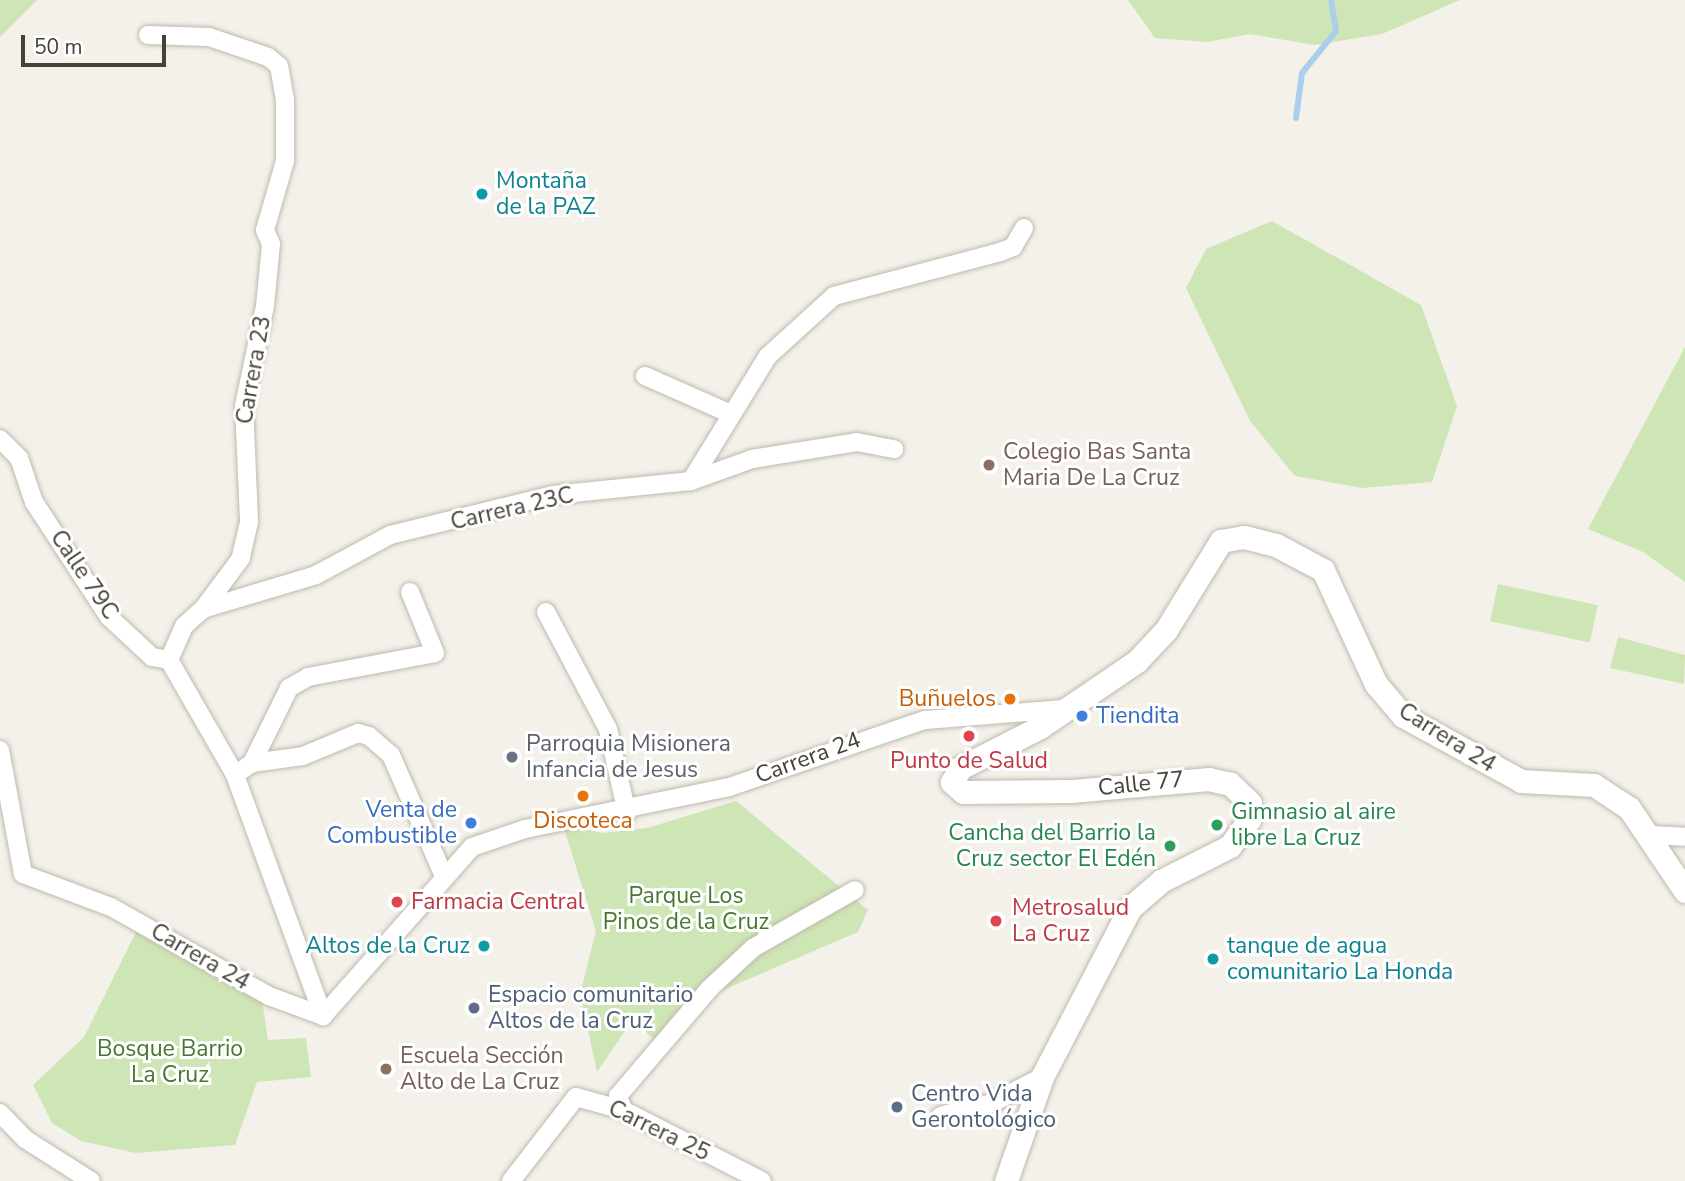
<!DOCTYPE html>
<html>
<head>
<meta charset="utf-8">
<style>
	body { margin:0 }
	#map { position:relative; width:1685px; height:1181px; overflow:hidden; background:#f4f1ea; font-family:"Nunito Sans",sans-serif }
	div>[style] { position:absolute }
	.green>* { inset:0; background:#cee5b5; transform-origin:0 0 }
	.stream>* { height:6px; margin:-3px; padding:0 3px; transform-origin:3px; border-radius:3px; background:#aacfec }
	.roads { filter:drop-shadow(0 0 2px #bfb9ad) drop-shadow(0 0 2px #bfb9ad) }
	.minor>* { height:18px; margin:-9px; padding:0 9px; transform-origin:9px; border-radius:9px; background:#fff }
	.tertiary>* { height:23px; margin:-11.5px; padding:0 11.5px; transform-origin:11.5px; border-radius:11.5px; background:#fff }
	.dots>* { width:19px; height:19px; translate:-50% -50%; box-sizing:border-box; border:4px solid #fff; border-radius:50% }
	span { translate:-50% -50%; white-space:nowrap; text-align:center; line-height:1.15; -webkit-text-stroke:6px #fff; paint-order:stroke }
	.culture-label { font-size:23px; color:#0d838f }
	.left { translate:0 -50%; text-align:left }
	.right { translate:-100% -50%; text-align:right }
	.street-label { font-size:23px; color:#474238 }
	.education-label { font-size:23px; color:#785e54 }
	.food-label { font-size:23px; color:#c56008 }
	.shop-label { font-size:23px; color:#366cbe }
	.worship-label { font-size:23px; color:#5b616d }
	.health-label { font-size:23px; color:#be3a42 }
	.leisure-label { font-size:23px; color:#27864d }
	.park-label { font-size:23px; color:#47762e }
	.service-label { font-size:23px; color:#4e5e75 }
	.scale { position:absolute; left:21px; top:35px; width:145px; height:32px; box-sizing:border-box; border:4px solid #474238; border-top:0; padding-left:9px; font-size:21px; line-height:24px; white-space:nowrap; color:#474238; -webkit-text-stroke:5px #fff; paint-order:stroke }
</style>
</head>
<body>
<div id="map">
	<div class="green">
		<div style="clip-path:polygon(0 0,37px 0,0 37px)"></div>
		<div style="clip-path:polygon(1128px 0,1460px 0,1382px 34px,1315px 45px,1250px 34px,1207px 42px,1155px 38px)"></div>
		<div style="clip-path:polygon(1272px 221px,1421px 305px,1457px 406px,1432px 482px,1362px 488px,1295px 476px,1250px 421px,1186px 288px,1206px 249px)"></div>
		<div style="clip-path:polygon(1685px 347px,1685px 582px,1643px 552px,1588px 529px)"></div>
		<div style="left:1498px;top:584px;width:102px;height:38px;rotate:12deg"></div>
		<div style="clip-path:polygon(1618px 637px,1685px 655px,1684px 684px,1610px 668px)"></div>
		<div style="clip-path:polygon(736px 801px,868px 910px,858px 932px,716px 993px,664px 1047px,632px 1021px,597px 1072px,580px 994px,596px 931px,563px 825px,603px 833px,647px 828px)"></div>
		<div style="clip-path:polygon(136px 932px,262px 1000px,268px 1040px,306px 1038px,311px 1077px,257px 1082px,235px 1145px,136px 1153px,81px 1141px,52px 1123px,33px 1085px,84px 1037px)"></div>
	</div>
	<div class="stream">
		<div style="left:1296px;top:118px;width:45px;rotate:-82.4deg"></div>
		<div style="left:1302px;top:73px;width:54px;rotate:-51deg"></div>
		<div style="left:1336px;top:31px;width:31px;rotate:-99deg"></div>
	</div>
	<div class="roads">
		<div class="minor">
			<div style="left:148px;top:35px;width:61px;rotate:1.9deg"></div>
			<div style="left:209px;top:37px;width:62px;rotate:18.7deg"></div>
			<div style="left:268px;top:57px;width:14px;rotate:39deg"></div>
			<div style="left:279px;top:66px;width:35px;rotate:80deg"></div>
			<div style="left:285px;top:100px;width:61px;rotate:90deg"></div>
			<div style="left:285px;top:161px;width:72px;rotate:106.2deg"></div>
			<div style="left:265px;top:230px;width:15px;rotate:67deg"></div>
			<div style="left:271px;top:244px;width:62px;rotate:95.5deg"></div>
			<div style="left:265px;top:306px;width:102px;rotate:101.9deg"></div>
			<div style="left:244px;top:406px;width:116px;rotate:87.5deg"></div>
			<div style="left:249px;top:522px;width:37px;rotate:103deg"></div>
			<div style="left:241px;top:558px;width:64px;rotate:126.7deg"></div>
			<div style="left:645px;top:376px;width:94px;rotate:23.8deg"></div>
			<div style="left:0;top:439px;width:27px;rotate:45deg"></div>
			<div style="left:19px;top:458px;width:46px;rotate:71.2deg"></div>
			<div style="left:34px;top:502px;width:137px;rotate:56.9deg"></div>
			<div style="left:109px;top:617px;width:59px;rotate:42.9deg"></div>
			<div style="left:152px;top:657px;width:17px;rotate:10deg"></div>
			<div style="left:169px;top:660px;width:133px;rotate:60.1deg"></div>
			<div style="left:235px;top:775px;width:257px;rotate:69.9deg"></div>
			<div style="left:691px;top:481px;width:147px;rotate:-58.4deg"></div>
			<div style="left:768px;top:356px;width:89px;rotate:-42.3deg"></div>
			<div style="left:834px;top:296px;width:172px;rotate:-14.8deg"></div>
			<div style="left:1000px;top:252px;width:14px;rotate:-21deg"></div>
			<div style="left:1013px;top:247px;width:22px;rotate:-60deg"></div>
			<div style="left:546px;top:612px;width:132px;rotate:62.1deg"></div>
			<div style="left:608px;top:729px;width:86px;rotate:77.3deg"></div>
			<div style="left:169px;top:660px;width:37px;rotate:-66deg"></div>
			<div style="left:184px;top:626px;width:25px;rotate:-42deg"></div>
			<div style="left:203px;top:609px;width:118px;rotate:-16.7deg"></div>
			<div style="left:316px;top:575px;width:84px;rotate:-28.4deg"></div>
			<div style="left:390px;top:535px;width:168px;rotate:-13.8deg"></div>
			<div style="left:553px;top:495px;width:139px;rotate:-5.8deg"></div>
			<div style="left:691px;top:481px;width:65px;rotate:-19.8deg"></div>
			<div style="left:752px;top:459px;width:106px;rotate:-9.2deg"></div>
			<div style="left:857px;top:442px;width:38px;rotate:11deg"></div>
			<div style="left:0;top:750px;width:126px;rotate:79.5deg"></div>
			<div style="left:23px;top:874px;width:94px;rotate:20.6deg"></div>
			<div style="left:111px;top:907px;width:181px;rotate:29.4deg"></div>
			<div style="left:269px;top:996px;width:58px;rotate:20.3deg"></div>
			<div style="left:252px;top:763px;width:51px;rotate:-7.8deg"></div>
			<div style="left:303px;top:756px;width:60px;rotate:-22.7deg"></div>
			<div style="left:358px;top:733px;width:11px;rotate:15deg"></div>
			<div style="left:369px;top:736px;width:29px;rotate:41deg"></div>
			<div style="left:391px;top:755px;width:130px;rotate:66.4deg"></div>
			<div style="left:235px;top:775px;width:21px;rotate:-35deg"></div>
			<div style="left:252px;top:763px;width:84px;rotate:-63.7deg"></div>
			<div style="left:289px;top:688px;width:22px;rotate:-30deg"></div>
			<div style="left:308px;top:677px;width:129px;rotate:-10.7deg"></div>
			<div style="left:435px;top:653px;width:66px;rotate:-112.3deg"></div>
			<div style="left:1652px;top:835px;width:33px;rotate:3deg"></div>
			<div style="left:323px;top:1016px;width:225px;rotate:-48.6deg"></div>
			<div style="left:472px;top:847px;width:56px;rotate:-18.8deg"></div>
			<div style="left:525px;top:829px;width:208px;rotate:-11.6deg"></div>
			<div style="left:729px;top:787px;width:207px;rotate:-18.9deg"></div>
			<div style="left:925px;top:720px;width:140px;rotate:-4.5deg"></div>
			<div style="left:623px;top:1110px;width:15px;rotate:-110deg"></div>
			<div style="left:618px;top:1096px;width:142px;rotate:-49.6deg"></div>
			<div style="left:710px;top:988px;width:59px;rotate:-42.9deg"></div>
			<div style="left:753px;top:948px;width:117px;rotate:-29.6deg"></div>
			<div style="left:959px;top:1111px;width:19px;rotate:164deg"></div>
			<div style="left:941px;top:1116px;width:53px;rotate:-14.3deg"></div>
			<div style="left:992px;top:1103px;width:56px;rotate:-27.5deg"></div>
			<div style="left:0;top:1113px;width:36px;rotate:46deg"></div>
			<div style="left:25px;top:1139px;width:78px;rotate:32.5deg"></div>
			<div style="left:511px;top:1181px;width:106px;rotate:-52.3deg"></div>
			<div style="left:576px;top:1097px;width:49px;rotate:15.5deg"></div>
			<div style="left:623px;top:1110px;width:156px;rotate:27.1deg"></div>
		</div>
		<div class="tertiary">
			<div style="left:1006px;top:1181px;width:110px;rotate:-70.9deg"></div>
			<div style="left:1042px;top:1077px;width:191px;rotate:-62.5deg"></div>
			<div style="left:1130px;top:908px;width:41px;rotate:-41.1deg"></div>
			<div style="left:1161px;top:881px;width:77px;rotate:-26.9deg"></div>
			<div style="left:1230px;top:846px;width:32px;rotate:-54deg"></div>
			<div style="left:1249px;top:820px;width:17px;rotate:-87deg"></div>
			<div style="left:1250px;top:803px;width:28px;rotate:-136deg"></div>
			<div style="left:1230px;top:784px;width:22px;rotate:-167deg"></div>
			<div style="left:1209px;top:779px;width:139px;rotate:175deg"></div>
			<div style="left:1071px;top:791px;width:108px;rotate:179.5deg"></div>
			<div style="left:963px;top:792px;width:15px;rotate:-138deg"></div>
			<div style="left:952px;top:782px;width:16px;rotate:-60deg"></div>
			<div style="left:960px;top:768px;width:90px;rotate:-27.1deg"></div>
			<div style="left:1040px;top:727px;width:117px;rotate:-34.2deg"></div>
			<div style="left:1137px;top:661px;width:42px;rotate:-46.9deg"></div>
			<div style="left:1166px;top:630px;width:105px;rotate:-58.3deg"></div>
			<div style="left:1221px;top:541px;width:23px;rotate:-10deg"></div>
			<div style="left:1244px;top:537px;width:33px;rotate:14deg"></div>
			<div style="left:1276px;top:545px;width:53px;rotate:28deg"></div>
			<div style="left:1323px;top:570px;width:126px;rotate:65.1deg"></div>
			<div style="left:1376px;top:684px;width:42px;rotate:49.8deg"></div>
			<div style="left:1403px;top:716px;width:135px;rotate:28.8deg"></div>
			<div style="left:1521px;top:781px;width:73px;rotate:3.1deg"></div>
			<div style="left:1594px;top:785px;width:42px;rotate:33.3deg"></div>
			<div style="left:1629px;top:808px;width:100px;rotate:56deg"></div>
		</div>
	</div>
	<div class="dots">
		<div style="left:482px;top:194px;background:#0f9aa8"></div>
		<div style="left:989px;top:465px;background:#8d6e63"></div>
		<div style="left:1010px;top:699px;background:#e8710a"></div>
		<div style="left:1082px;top:716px;background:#3f7fe0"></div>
		<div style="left:969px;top:736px;background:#e0444e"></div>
		<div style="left:512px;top:757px;background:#6b7280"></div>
		<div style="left:583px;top:796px;background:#e8710a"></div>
		<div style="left:471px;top:823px;background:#3f7fe0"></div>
		<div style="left:1217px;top:825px;background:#2e9e5b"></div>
		<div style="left:1170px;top:846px;background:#2e9e5b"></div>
		<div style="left:397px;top:902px;background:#e0444e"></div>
		<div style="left:996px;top:921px;background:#e0444e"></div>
		<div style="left:484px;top:946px;background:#0f9aa8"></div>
		<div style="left:1213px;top:959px;background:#0f9aa8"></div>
		<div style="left:474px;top:1008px;background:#5c6f8a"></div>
		<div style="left:386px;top:1069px;background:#8d6e63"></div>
		<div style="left:897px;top:1107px;background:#5c6f8a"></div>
	</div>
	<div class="culture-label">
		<span class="left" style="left:496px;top:194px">Montaña<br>de la PAZ</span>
		<span class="right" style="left:470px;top:946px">Altos de la Cruz</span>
		<span class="left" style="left:1227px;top:959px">tanque de agua<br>comunitario La Honda</span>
	</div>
	<div class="street-label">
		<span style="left:254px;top:370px;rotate:-80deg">Carrera 23</span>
		<span style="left:512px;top:509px;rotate:-13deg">Carrera 23C</span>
		<span style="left:84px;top:575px;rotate:56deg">Calle 79C</span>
		<span style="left:1447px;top:738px;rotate:32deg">Carrera 24</span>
		<span style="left:808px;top:758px;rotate:-20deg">Carrera 24</span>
		<span style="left:1141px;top:784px;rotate:-6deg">Calle 77</span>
		<span style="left:200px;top:957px;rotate:30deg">Carrera 24</span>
		<span style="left:659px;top:1131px;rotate:26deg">Carrera 25</span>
	</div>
	<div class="education-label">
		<span class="left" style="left:1003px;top:465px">Colegio Bas Santa<br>Maria De La Cruz</span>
		<span class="left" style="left:400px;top:1069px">Escuela Sección<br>Alto de La Cruz</span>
	</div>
	<div class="food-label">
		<span class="right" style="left:996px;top:699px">Buñuelos</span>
		<span style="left:583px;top:821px">Discoteca</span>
	</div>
	<div class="shop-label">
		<span class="left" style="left:1096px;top:716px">Tiendita</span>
		<span class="right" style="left:457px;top:823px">Venta de<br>Combustible</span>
	</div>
	<div class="worship-label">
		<span class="left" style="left:526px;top:757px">Parroquia Misionera<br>Infancia de Jesus</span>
	</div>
	<div class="health-label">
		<span style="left:969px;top:761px">Punto de Salud</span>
		<span class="left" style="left:411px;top:902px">Farmacia Central</span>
		<span class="left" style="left:1012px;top:921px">Metrosalud<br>La Cruz</span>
	</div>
	<div class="leisure-label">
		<span class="left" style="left:1231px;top:825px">Gimnasio al aire<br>libre La Cruz</span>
		<span class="right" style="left:1156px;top:846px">Cancha del Barrio la<br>Cruz sector El Edén</span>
	</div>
	<div class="park-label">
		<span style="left:686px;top:909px">Parque Los<br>Pinos de la Cruz</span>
		<span style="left:170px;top:1062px">Bosque Barrio<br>La Cruz</span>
	</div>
	<div class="service-label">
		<span class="left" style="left:488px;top:1008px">Espacio comunitario<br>Altos de la Cruz</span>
		<span class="left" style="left:911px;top:1107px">Centro Vida<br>Gerontológico</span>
	</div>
	<div class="scale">50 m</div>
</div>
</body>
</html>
